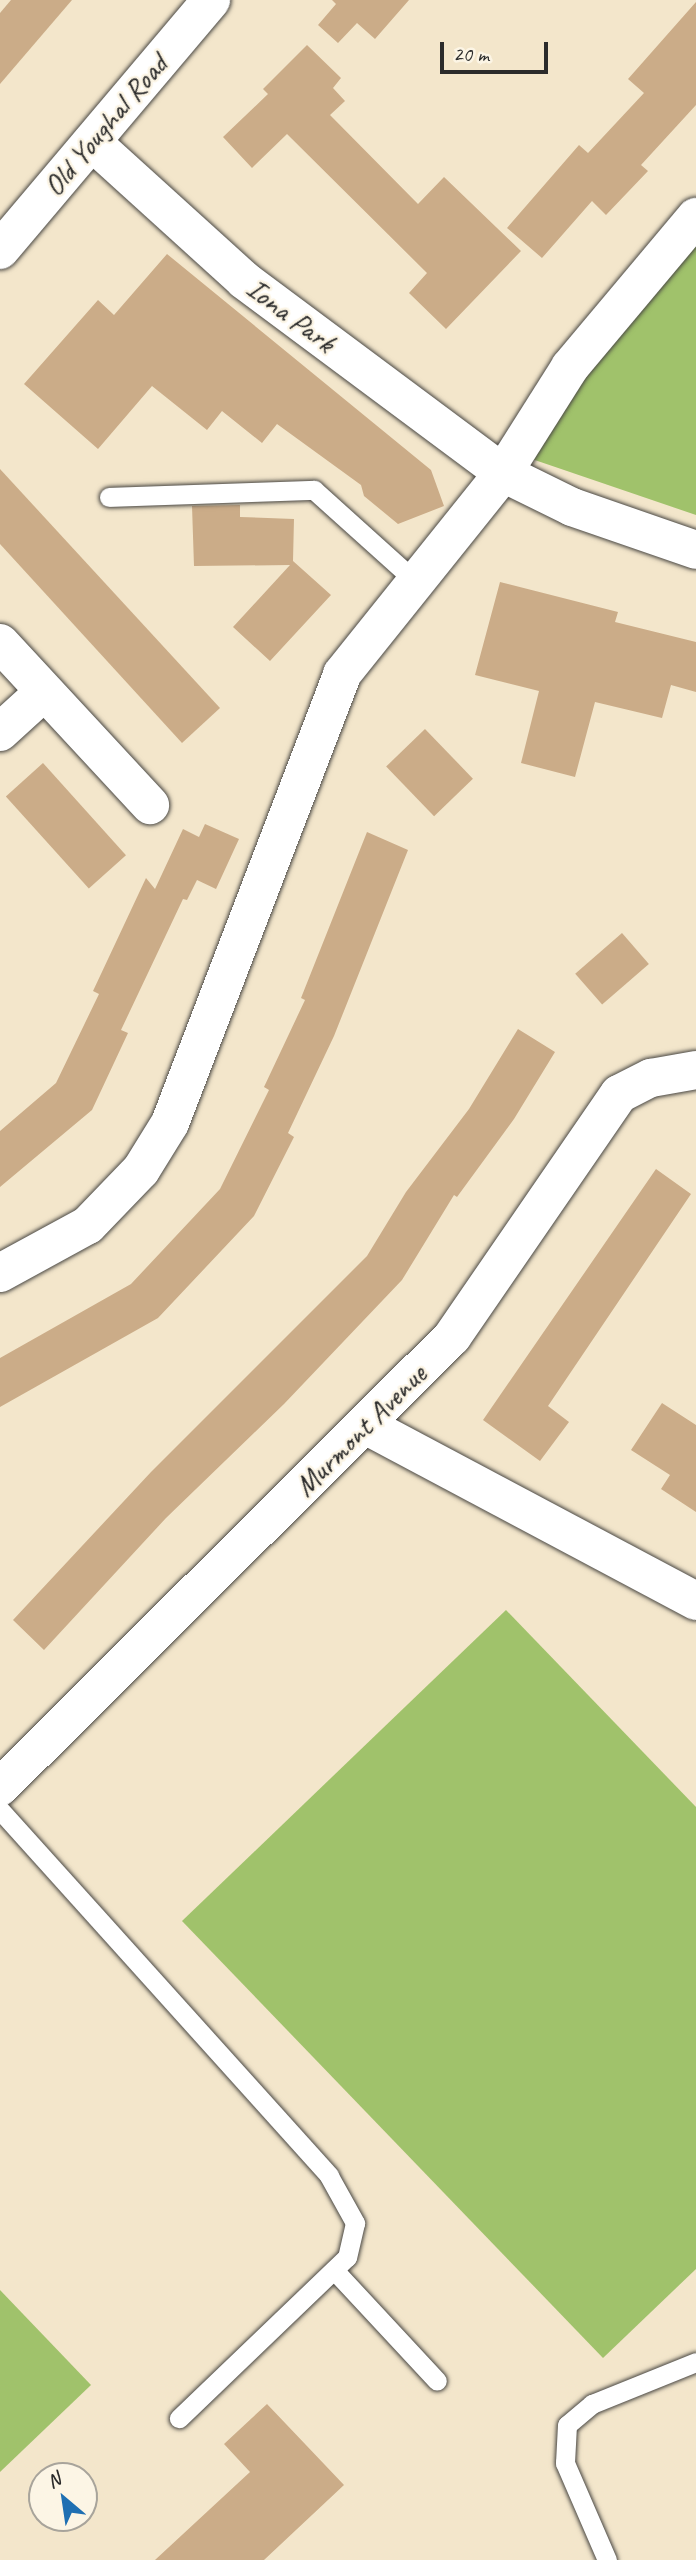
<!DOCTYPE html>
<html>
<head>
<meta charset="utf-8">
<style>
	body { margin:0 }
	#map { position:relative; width:696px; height:2560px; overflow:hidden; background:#f3e6cb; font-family:Caveat,sans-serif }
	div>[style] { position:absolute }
	.green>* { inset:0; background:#a0c26b }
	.building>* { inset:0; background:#cbac88; transform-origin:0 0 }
	.roads { filter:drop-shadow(0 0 2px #494743) drop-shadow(0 0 2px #494743) }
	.lane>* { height:19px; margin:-9.5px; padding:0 9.5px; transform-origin:9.5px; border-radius:9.5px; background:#fff }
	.street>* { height:38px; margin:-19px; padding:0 19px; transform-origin:19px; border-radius:19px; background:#fff }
	.secondary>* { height:38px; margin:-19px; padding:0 19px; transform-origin:19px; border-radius:19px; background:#fff }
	span { translate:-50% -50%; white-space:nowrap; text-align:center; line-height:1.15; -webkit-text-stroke:5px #fcf5e5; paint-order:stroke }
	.street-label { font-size:30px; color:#2b2b2b }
	.north { position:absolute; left:28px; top:2462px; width:70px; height:70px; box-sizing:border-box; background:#fcf5e5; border:2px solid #a8a49b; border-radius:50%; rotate:331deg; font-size:19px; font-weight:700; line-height:28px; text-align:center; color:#2b2b2b }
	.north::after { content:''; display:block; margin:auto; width:24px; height:32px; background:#1f6fb2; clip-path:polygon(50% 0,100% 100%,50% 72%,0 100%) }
	.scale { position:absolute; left:440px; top:42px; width:108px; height:32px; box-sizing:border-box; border:4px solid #2b2b2b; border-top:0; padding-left:9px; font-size:21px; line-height:24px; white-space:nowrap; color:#2b2b2b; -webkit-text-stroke:5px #fcf5e5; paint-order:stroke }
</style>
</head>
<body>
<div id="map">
	<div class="green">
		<div style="clip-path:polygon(696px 241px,696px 515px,523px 456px)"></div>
		<div style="clip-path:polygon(506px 1610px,696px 1807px,696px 2269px,603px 2358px,182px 1921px)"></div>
		<div style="clip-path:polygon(0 2290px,91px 2385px,0 2472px)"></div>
	</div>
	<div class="building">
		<div style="clip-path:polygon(11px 0,72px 0,0 84px,0 13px)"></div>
		<div style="clip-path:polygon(332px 0,409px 0,375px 39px,357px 23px,338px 43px,318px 25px,336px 4px)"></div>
		<div style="clip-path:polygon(696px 2px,696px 105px,641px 165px,648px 171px,606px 215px,592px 201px,542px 258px,507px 228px,579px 145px,588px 153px,644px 93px,628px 79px)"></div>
		<div style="clip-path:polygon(307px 45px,341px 78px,333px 88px,345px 101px,330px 115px,418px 204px,444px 177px,521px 251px,446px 329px,409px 293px,427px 273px,287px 134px,252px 168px,223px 137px,268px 94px,263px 89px)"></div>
		<div style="clip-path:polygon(167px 254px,431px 470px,444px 506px,398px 524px,364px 496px,361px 485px,277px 424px,262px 443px,222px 411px,207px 430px,152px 386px,98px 449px,24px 384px,98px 300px,114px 315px)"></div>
		<div style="clip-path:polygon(0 469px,220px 708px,182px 743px,0 544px)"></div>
		<div style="clip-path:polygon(240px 505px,240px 517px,294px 519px,293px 561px,331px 595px,270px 661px,233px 627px,290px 565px,194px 566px,192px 506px)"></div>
		<div style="clip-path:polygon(500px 582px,618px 612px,615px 622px,696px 642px,696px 692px,671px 685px,662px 718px,595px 702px,575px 777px,521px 763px,539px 691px,475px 675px)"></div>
		<div style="left:425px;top:729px;width:69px;height:54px;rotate:46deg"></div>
		<div style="left:43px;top:763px;width:124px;height:50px;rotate:48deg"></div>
		<div style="clip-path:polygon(205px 824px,239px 839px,216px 889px,197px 880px,187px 900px,183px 899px,121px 1030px,128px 1033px,92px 1110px,0 1187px,0 1131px,56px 1083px,99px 994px,93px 991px,146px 878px,155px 889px,183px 829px,199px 837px)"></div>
		<div style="clip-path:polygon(367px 832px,408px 850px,334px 1036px,288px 1133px,294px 1137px,254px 1216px,158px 1318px,0 1407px,0 1358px,131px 1284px,220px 1189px,269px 1090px,264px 1087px,305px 1000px,301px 998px)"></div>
		<div style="left:622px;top:933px;width:41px;height:62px;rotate:49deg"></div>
		<div style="clip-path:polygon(518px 1029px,555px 1052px,514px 1119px,457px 1197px,454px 1195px,402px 1280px,284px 1404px,166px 1518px,44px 1650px,13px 1620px,151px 1472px,367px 1256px,406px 1192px,469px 1109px)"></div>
		<div style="clip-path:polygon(656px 1169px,691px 1194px,548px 1406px,569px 1422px,540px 1461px,483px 1420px)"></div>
		<div style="clip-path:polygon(662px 1403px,696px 1425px,696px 1512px,661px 1489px,670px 1475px,631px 1450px)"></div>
		<div style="clip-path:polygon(267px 2404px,344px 2485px,264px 2560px,155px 2560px,250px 2472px,224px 2444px)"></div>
	</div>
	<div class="roads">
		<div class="lane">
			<div style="left:109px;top:497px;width:205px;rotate:-2deg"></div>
			<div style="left:314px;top:490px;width:137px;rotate:42deg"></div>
			<div style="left:0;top:1810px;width:492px;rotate:48deg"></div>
			<div style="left:329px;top:2176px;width:54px;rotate:61deg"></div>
			<div style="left:355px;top:2223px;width:35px;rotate:103deg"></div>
			<div style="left:347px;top:2257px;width:233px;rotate:136.2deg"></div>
			<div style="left:334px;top:2270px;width:151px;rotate:47.1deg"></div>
			<div style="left:607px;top:2560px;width:106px;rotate:-113.4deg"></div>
			<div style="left:565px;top:2463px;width:38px;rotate:-87deg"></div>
			<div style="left:567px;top:2425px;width:33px;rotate:-40deg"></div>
			<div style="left:592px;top:2404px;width:112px;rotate:-22deg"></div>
		</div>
		<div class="street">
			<div style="left:0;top:643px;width:221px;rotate:47.2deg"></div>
			<div style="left:0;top:732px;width:59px;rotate:-42.3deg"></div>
			<div style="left:0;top:1273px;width:100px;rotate:-28.6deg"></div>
			<div style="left:88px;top:1225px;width:76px;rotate:-46.1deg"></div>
			<div style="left:141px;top:1170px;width:55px;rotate:-58.3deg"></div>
			<div style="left:170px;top:1123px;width:481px;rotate:-69deg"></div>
			<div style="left:342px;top:674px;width:258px;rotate:-51.3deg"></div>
			<div style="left:503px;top:473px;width:125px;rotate:-57.7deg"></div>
			<div style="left:570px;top:367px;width:196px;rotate:-50deg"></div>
			<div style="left:365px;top:1425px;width:375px;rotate:28deg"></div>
			<div style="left:0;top:1787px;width:638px;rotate:-44.87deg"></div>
			<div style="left:452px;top:1337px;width:295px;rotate:-55.5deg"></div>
			<div style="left:619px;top:1094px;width:36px;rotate:-27deg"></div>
			<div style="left:651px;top:1078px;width:46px;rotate:-10.1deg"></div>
		</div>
		<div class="secondary">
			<div style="left:92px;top:142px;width:205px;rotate:42.2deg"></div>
			<div style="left:244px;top:280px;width:323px;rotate:36.7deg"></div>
			<div style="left:503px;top:473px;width:77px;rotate:26.2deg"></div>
			<div style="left:572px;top:507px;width:131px;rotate:19.1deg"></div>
			<div style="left:0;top:250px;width:327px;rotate:-49.8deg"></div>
		</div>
	</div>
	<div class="street-label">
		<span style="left:105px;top:125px;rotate:-50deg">Old Youghal Road</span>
		<span style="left:291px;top:315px;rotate:37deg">Iona Park</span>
		<span style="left:360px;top:1430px;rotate:-45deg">Murmont Avenue</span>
	</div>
	<div class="north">N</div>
	<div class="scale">20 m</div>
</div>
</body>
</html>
